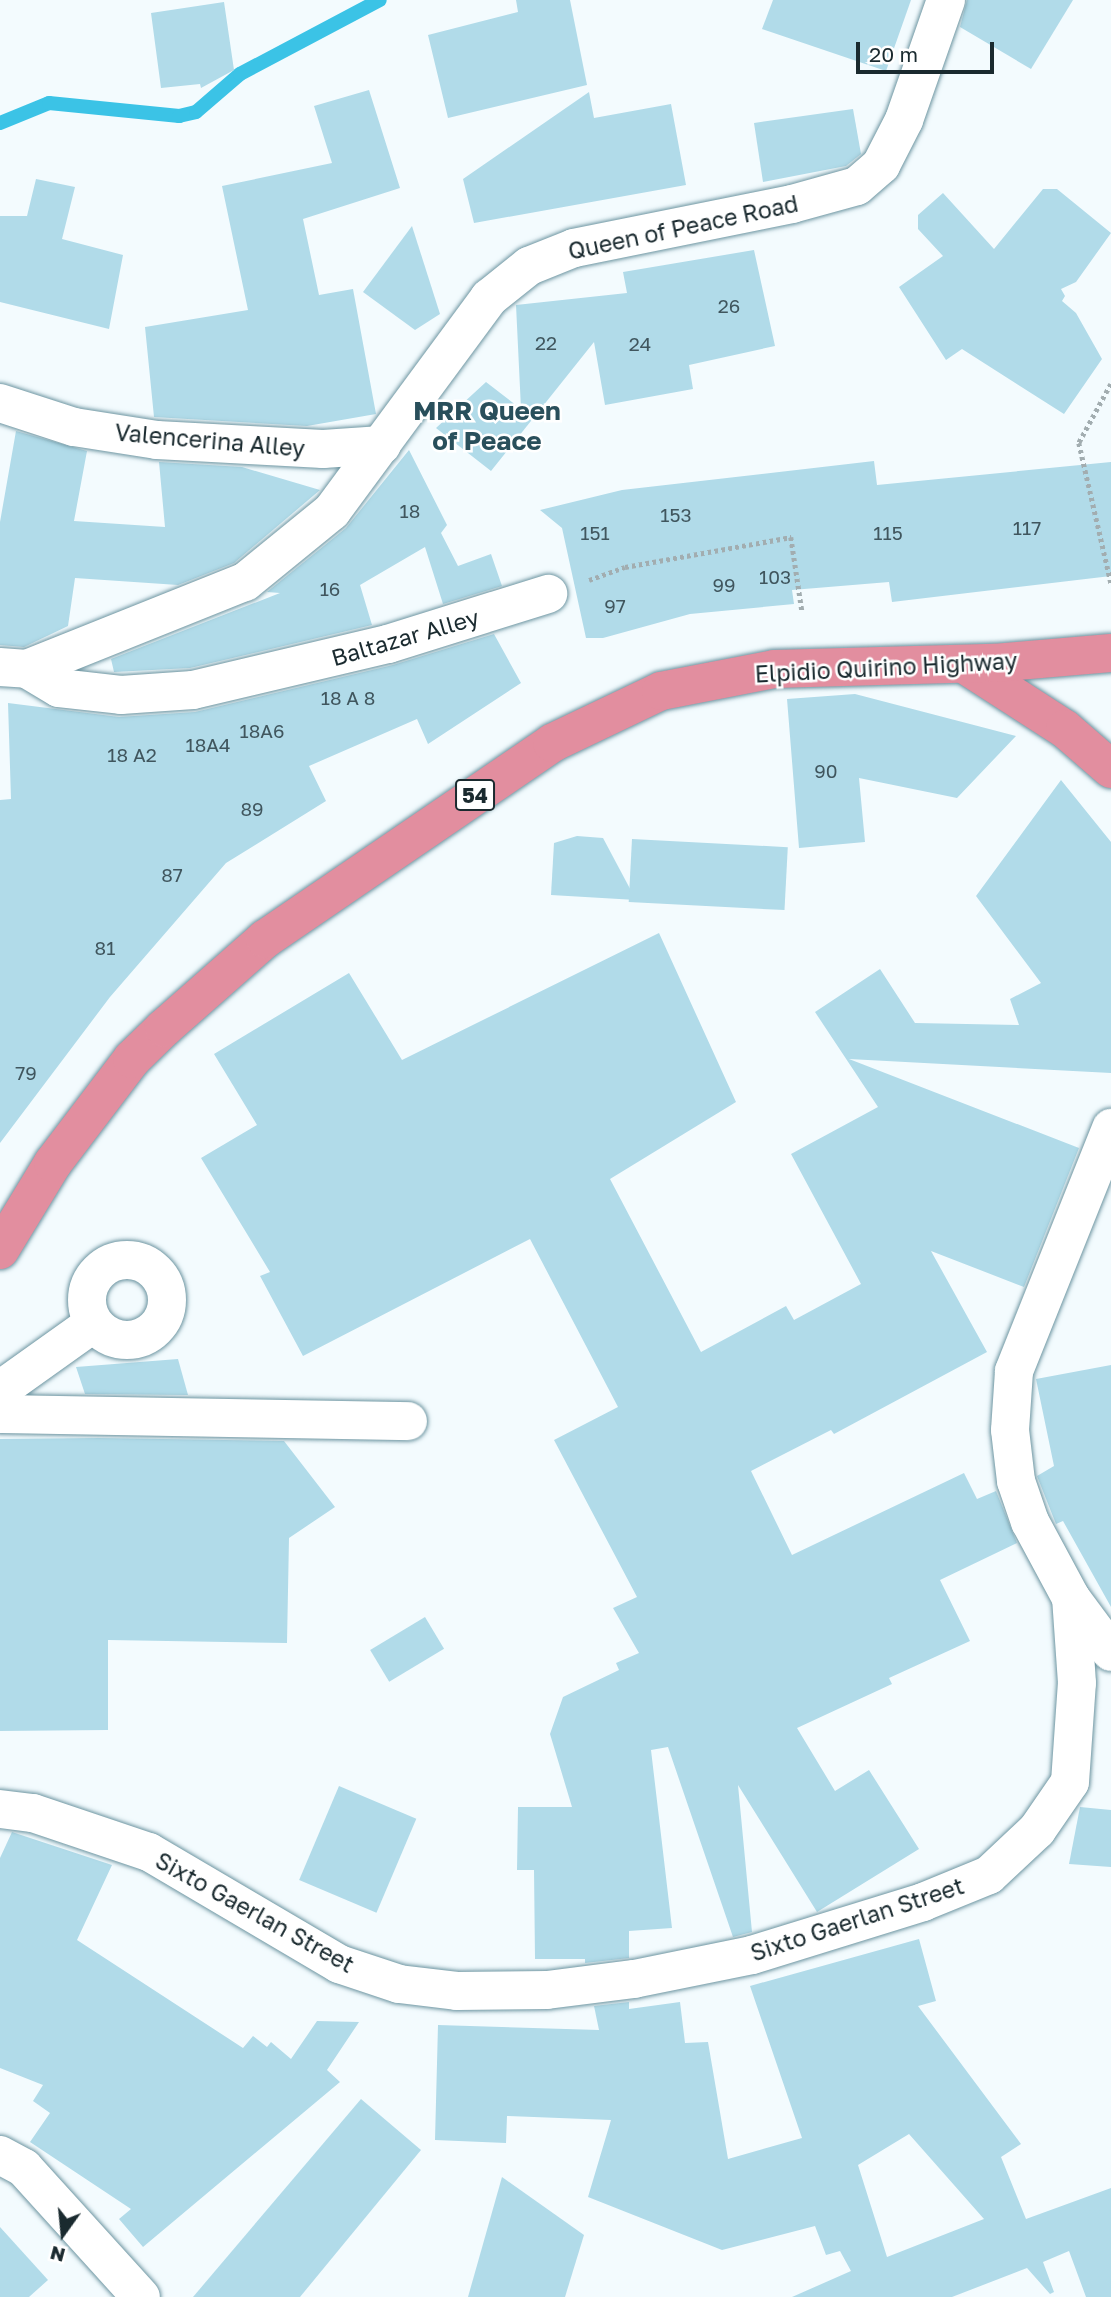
<!DOCTYPE html>
<html>
<head>
<meta charset="utf-8">
<style>
	body { margin:0 }
	#map { position:relative; width:1111px; height:2297px; overflow:hidden; background:#f3fbfe; font-family:"Golos Text",sans-serif }
	div>[style] { position:absolute }
	.stream>* { height:14px; margin:-7px; padding:0 7px; transform-origin:7px; border-radius:7px; background:#3bc3e6 }
	.building>* { inset:0; background:#b1dbe9; transform-origin:0 0 }
	.path>* { height:4.5px; margin-top:-2.25px; transform-origin:0; background:repeating-linear-gradient(90deg,#a2adb0 0 3.5px,transparent 0 7px) }
	.roads { filter:drop-shadow(0 0 2px #6d95a1) drop-shadow(0 0 2px #6d95a1) }
	.minor>* { height:38px; margin:-19px; padding:0 19px; transform-origin:19px; border-radius:19px; background:#fff }
	.minor>.ring { margin:-19px; padding:0; box-sizing:content-box; background:none; border:38px solid #fff; border-radius:50% }
	.highway>* { height:38px; margin:-19px; padding:0 19px; transform-origin:19px; border-radius:19px; background:#e28e9f }
	span { translate:-50% -50%; white-space:nowrap; text-align:center; line-height:1.15; -webkit-text-stroke:5px #fff; paint-order:stroke }
	.number-label { font-size:19px; color:#40565e }
	.number-label span { -webkit-text-stroke-width:0 }
	.shield-label span { padding:2px 5px; background:#fff; border:2px solid; border-radius:5px; -webkit-text-stroke-width:0 }
	.shield-label { font-size:21px; color:#1a2a2f; font-weight:700 }
	.street-label { font-size:23px; color:#1a2a2f }
	.quarter-label { font-size:26px; color:#294f5b; font-weight:700 }
	.north { position:absolute; left:28px; top:2199px; width:70px; height:70px; -webkit-text-stroke:5px #fff; paint-order:stroke; rotate:195deg; font-size:19px; font-weight:700; line-height:28px; text-align:center; color:#1a2a2f }
	.north::after { content:''; display:block; margin:auto; width:24px; height:32px; background:#1a2a2f; clip-path:polygon(50% 0,100% 100%,50% 72%,0 100%) }
	.scale { position:absolute; left:856px; top:42px; width:138px; height:32px; box-sizing:border-box; border:4px solid #1a2a2f; border-top:0; padding-left:9px; font-size:21px; line-height:24px; white-space:nowrap; color:#1a2a2f; -webkit-text-stroke:5px #fff; paint-order:stroke }
</style>
</head>
<body>
<div id="map">
	<div class="stream">
		<div style="left:0;top:123px;width:53px;rotate:-22.2deg"></div>
		<div style="left:49px;top:103px;width:131px;rotate:5.7deg"></div>
		<div style="left:179px;top:116px;width:17px;rotate:-13deg"></div>
		<div style="left:196px;top:112px;width:58px;rotate:-40.8deg"></div>
		<div style="left:240px;top:74px;width:158px;rotate:-27.9deg"></div>
	</div>
	<div class="building">
		<div style="clip-path:polygon(516px 0,570px 0,587px 85px,448px 118px,428px 35px,518px 12px)"></div>
		<div style="clip-path:polygon(773px 0,911px 0,886px 71px,762px 29px)"></div>
		<div style="clip-path:polygon(967px 0,1073px 0,1031px 69px,960px 27px)"></div>
		<div style="clip-path:polygon(224px 2px,234px 70px,201px 88px,200px 84px,161px 88px,151px 13px)"></div>
		<div style="clip-path:polygon(369px 90px,400px 188px,303px 219px,319px 295px,353px 289px,376px 414px,307px 426px,154px 417px,145px 327px,248px 310px,222px 186px,332px 163px,314px 106px)"></div>
		<div style="clip-path:polygon(589px 92px,594px 118px,671px 104px,686px 185px,474px 223px,463px 179px)"></div>
		<div style="clip-path:polygon(853px 109px,861px 154px,846px 166px,763px 182px,754px 123px)"></div>
		<div style="clip-path:polygon(36px 179px,75px 187px,62px 239px,123px 255px,109px 329px,0 302px,0 216px,27px 216px)"></div>
		<div style="clip-path:polygon(1043px 189px,1057px 189px,1111px 233px,1076px 282px,1061px 289px,1065px 296px,1062px 301px,1076px 313px,1102px 359px,1064px 414px,962px 349px,946px 360px,899px 287px,943px 256px,918px 229px,918px 215px,943px 193px,994px 249px)"></div>
		<div style="clip-path:polygon(412px 226px,440px 314px,415px 330px,363px 292px)"></div>
		<div style="clip-path:polygon(754px 250px,775px 346px,689px 365px,693px 389px,605px 405px,594px 342px,491px 471px,436px 428px,486px 382px,521px 409px,516px 305px,627px 293px,623px 272px)"></div>
		<div style="clip-path:polygon(16px 431px,87px 451px,74px 521px,165px 527px,159px 462px,242px 467px,320px 490px,234px 563px,178px 585px,75px 578px,68px 626px,24px 647px,0 645px,0 522px)"></div>
		<div style="clip-path:polygon(409px 450px,447px 525px,441px 533px,458px 566px,491px 554px,502px 586px,443px 604px,425px 547px,360px 585px,372px 625px,190px 668px,114px 672px,111px 659px,280px 593px,267px 592px,346px 528px)"></div>
		<div style="clip-path:polygon(874px 461px,877px 485px,1111px 462px,1111px 576px,892px 602px,889px 582px,792px 590px,794px 604px,690px 614px,603px 638px,586px 638px,562px 528px,540px 510px,622px 490px)"></div>
		<div style="clip-path:polygon(494px 634px,521px 683px,428px 744px,417px 719px,309px 766px,326px 801px,226px 863px,110px 997px,0 1143px,0 800px,11px 799px,8px 703px,119px 717px,195px 712px,393px 665px)"></div>
		<div style="clip-path:polygon(855px 694px,1016px 736px,957px 798px,859px 778px,865px 842px,799px 848px,787px 699px)"></div>
		<div style="clip-path:polygon(1061px 780px,1111px 842px,1111px 1073px,849px 1059px,1079px 1148px,1024px 1287px,931px 1251px,987px 1352px,834px 1434px,831px 1430px,751px 1471px,792px 1555px,964px 1473px,977px 1499px,996px 1491px,1017px 1543px,940px 1580px,970px 1641px,889px 1678px,892px 1684px,797px 1728px,835px 1791px,869px 1770px,919px 1849px,817px 1912px,738px 1785px,752px 1932px,733px 1937px,668px 1747px,651px 1750px,672px 1928px,629px 1931px,629px 1958px,585px 1963px,585px 1959px,535px 1959px,534px 1870px,517px 1870px,518px 1807px,572px 1807px,550px 1734px,563px 1697px,619px 1670px,616px 1663px,639px 1653px,613px 1608px,637px 1597px,554px 1440px,618px 1407px,530px 1239px,303px 1356px,260px 1276px,270px 1272px,201px 1158px,257px 1125px,214px 1054px,349px 973px,402px 1060px,659px 933px,736px 1102px,610px 1179px,701px 1352px,786px 1306px,794px 1320px,861px 1284px,791px 1154px,878px 1107px,815px 1012px,880px 969px,915px 1023px,1019px 1025px,1010px 999px,1041px 983px,976px 896px)"></div>
		<div style="clip-path:polygon(577px 836px,603px 838px,636px 900px,551px 895px,554px 843px)"></div>
		<div style="left:632px;top:839px;width:156px;height:63px;rotate:3deg"></div>
		<div style="clip-path:polygon(178px 1359px,188px 1395px,85px 1394px,76px 1367px)"></div>
		<div style="clip-path:polygon(1111px 1365px,1111px 1607px,1063px 1521px,1056px 1524px,1037px 1476px,1054px 1466px,1036px 1379px)"></div>
		<div style="clip-path:polygon(99px 1438px,284px 1441px,335px 1507px,289px 1538px,287px 1643px,108px 1640px,108px 1730px,0 1731px,0 1439px)"></div>
		<div style="left:425px;top:1617px;width:37px;height:64px;rotate:59deg"></div>
		<div style="left:339px;top:1786px;width:84px;height:102px;rotate:23deg"></div>
		<div style="clip-path:polygon(1080px 1807px,1111px 1810px,1111px 1867px,1069px 1864px)"></div>
		<div style="clip-path:polygon(12px 1832px,112px 1865px,77px 1940px,243px 2048px,253px 2036px,267px 2047px,271px 2042px,291px 2059px,317px 2021px,359px 2022px,327px 2070px,340px 2082px,143px 2247px,119px 2219px,131px 2209px,30px 2142px,50px 2113px,33px 2101px,43px 2085px,0 2068px,0 1858px)"></div>
		<div style="clip-path:polygon(evenodd,919px 1939px,936px 2001px,918px 2006px,1021px 2144px,1001px 2157px,1026px 2219px,1111px 2188px,1111px 2297px,1086px 2297px,1069px 2251px,1043px 2262px,1054px 2292px,1050px 2294px,1027px 2268px,952px 2297px,792px 2297px,851px 2271px,840px 2251px,826px 2255px,815px 2226px,722px 2250px,588px 2197px,611px 2120px,507px 2116px,506px 2143px,435px 2140px,438px 2025px,599px 2030px,594px 2006px,629px 2002px,629px 2009px,680px 2002px,685px 2043px,708px 2042px,728px 2159px,802px 2138px,750px 1986px,919px 1939px,909px 2134px,984px 2219px,887px 2257px,858px 2165px,909px 2134px)"></div>
		<div style="clip-path:polygon(361px 2099px,421px 2150px,300px 2297px,193px 2297px)"></div>
		<div style="clip-path:polygon(502px 2177px,584px 2235px,565px 2297px,468px 2297px)"></div>
		<div style="clip-path:polygon(0 2227px,48px 2280px,29px 2297px,0 2297px)"></div>
	</div>
	<div class="path">
		<div style="left:1111px;top:384px;width:67px;rotate:118.5deg"></div>
		<div style="left:1079px;top:443px;width:144px;rotate:77.1deg"></div>
		<div style="left:589px;top:580px;width:38px;rotate:-20deg"></div>
		<div style="left:625px;top:567px;width:169px;rotate:-10.2deg"></div>
		<div style="left:791px;top:537px;width:75px;rotate:81.5deg"></div>
	</div>
	<div class="roads">
		<div class="minor">
			<div style="left:0;top:403px;width:78px;rotate:18deg"></div>
			<div style="left:74px;top:427px;width:84px;rotate:8.9deg"></div>
			<div style="left:157px;top:440px;width:166px;rotate:3.1deg"></div>
			<div style="left:323px;top:449px;width:59px;rotate:-3.9deg"></div>
			<div style="left:0;top:667px;width:27px;rotate:4deg"></div>
			<div style="left:27px;top:669px;width:235px;rotate:-21.8deg"></div>
			<div style="left:245px;top:582px;width:112px;rotate:-39.2deg"></div>
			<div style="left:332px;top:511px;width:265px;rotate:-53.6deg"></div>
			<div style="left:489px;top:298px;width:51px;rotate:-38.7deg"></div>
			<div style="left:529px;top:266px;width:48px;rotate:-21.8deg"></div>
			<div style="left:574px;top:248px;width:222px;rotate:-11.4deg"></div>
			<div style="left:792px;top:204px;width:67px;rotate:-15.5deg"></div>
			<div style="left:857px;top:186px;width:32px;rotate:-41deg"></div>
			<div style="left:881px;top:165px;width:51px;rotate:-62.9deg"></div>
			<div style="left:904px;top:120px;width:127px;rotate:-70.7deg"></div>
			<div style="left:27px;top:669px;width:37px;rotate:31deg"></div>
			<div style="left:59px;top:688px;width:62px;rotate:6.4deg"></div>
			<div style="left:121px;top:695px;width:72px;rotate:-4deg"></div>
			<div style="left:193px;top:690px;width:200px;rotate:-13.3deg"></div>
			<div style="left:388px;top:644px;width:168px;rotate:-17.4deg"></div>
			<div class="ring" style="left:87px;top:1260px;width:42px;height:42px"></div>
			<div style="left:0;top:1390px;width:115px;rotate:-35.5deg"></div>
			<div style="left:0;top:1414px;width:408px;rotate:1deg"></div>
			<div style="left:1071px;top:1598px;width:67px;rotate:53.5deg"></div>
			<div style="left:0;top:1809px;width:33px;rotate:7deg"></div>
			<div style="left:33px;top:1813px;width:122px;rotate:18.6deg"></div>
			<div style="left:149px;top:1852px;width:221px;rotate:30.5deg"></div>
			<div style="left:339px;top:1964px;width:63px;rotate:18.4deg"></div>
			<div style="left:399px;top:1984px;width:58px;rotate:6.9deg"></div>
			<div style="left:457px;top:1991px;width:90px;rotate:-0.6deg"></div>
			<div style="left:547px;top:1990px;width:88px;rotate:-7.2deg"></div>
			<div style="left:634px;top:1979px;width:120px;rotate:-11.5deg"></div>
			<div style="left:752px;top:1955px;width:179px;rotate:-17.2deg"></div>
			<div style="left:923px;top:1902px;width:71px;rotate:-22.2deg"></div>
			<div style="left:989px;top:1875px;width:66px;rotate:-43.2deg"></div>
			<div style="left:1037px;top:1830px;width:58px;rotate:-55.5deg"></div>
			<div style="left:1070px;top:1782px;width:99px;rotate:-86deg"></div>
			<div style="left:1077px;top:1683px;width:85px;rotate:-94deg"></div>
			<div style="left:1071px;top:1598px;width:86px;rotate:-118.3deg"></div>
			<div style="left:1030px;top:1522px;width:43px;rotate:-108.9deg"></div>
			<div style="left:1016px;top:1481px;width:51px;rotate:-96.7deg"></div>
			<div style="left:1010px;top:1430px;width:59px;rotate:-86.1deg"></div>
			<div style="left:1014px;top:1371px;width:262px;rotate:-68.2deg"></div>
			<div style="left:0;top:2155px;width:27px;rotate:28deg"></div>
			<div style="left:24px;top:2168px;width:174px;rotate:47.8deg"></div>
		</div>
		<div class="highway">
			<div style="left:964px;top:664px;width:120px;rotate:32.8deg"></div>
			<div style="left:1065px;top:729px;width:61px;rotate:41deg"></div>
			<div style="left:0;top:1250px;width:102px;rotate:-58.7deg"></div>
			<div style="left:53px;top:1163px;width:131px;rotate:-52.8deg"></div>
			<div style="left:132px;top:1059px;width:45px;rotate:-44.1deg"></div>
			<div style="left:164px;top:1028px;width:135px;rotate:-41.4deg"></div>
			<div style="left:265px;top:939px;width:348px;rotate:-34.3deg"></div>
			<div style="left:552px;top:743px;width:121px;rotate:-25.5deg"></div>
			<div style="left:661px;top:691px;width:115px;rotate:-11deg"></div>
			<div style="left:774px;top:669px;width:220px;rotate:-1.6deg"></div>
			<div style="left:994px;top:663px;width:117px;rotate:-4.9deg"></div>
		</div>
	</div>
	<div class="number-label">
		<span style="left:729px;top:306px">26</span>
		<span style="left:546px;top:343px">22</span>
		<span style="left:640px;top:344px">24</span>
		<span style="left:410px;top:511px">18</span>
		<span style="left:676px;top:515px">153</span>
		<span style="left:1027px;top:528px">117</span>
		<span style="left:595px;top:533px">151</span>
		<span style="left:888px;top:533px">115</span>
		<span style="left:775px;top:577px">103</span>
		<span style="left:724px;top:585px">99</span>
		<span style="left:330px;top:589px">16</span>
		<span style="left:615px;top:606px">97</span>
		<span style="left:348px;top:698px">18 A 8</span>
		<span style="left:262px;top:731px">18A6</span>
		<span style="left:208px;top:745px">18A4</span>
		<span style="left:132px;top:755px">18 A2</span>
		<span style="left:826px;top:771px">90</span>
		<span style="left:252px;top:809px">89</span>
		<span style="left:172px;top:875px">87</span>
		<span style="left:105px;top:948px">81</span>
		<span style="left:26px;top:1073px">79</span>
	</div>
	<div class="shield-label">
		<span style="left:475px;top:795px">54</span>
	</div>
	<div class="street-label">
		<span style="left:683px;top:227px;rotate:-12deg">Queen of Peace Road</span>
		<span style="left:210px;top:440px;rotate:5deg">Valencerina Alley</span>
		<span style="left:405px;top:637px;rotate:-16deg">Baltazar Alley</span>
		<span style="left:886px;top:667px;rotate:-3deg">Elpidio Quirino Highway</span>
		<span style="left:255px;top:1912px;rotate:29deg">Sixto Gaerlan Street</span>
		<span style="left:857px;top:1919px;rotate:-18deg">Sixto Gaerlan Street</span>
	</div>
	<div class="quarter-label">
		<span style="left:487px;top:426px">MRR Queen<br>of Peace</span>
	</div>
	<div class="north">N</div>
	<div class="scale">20 m</div>
</div>
</body>
</html>
